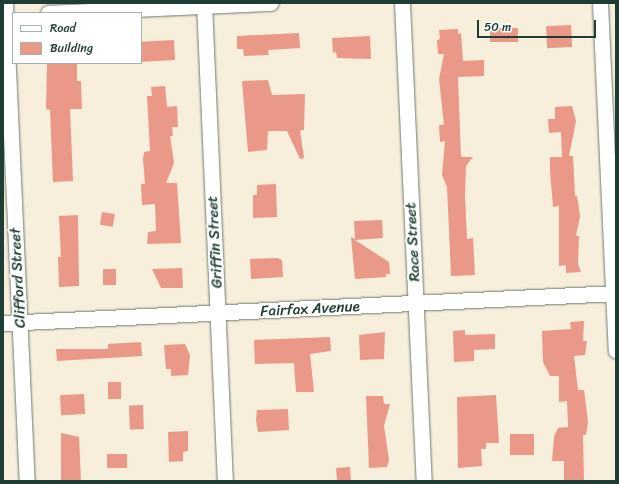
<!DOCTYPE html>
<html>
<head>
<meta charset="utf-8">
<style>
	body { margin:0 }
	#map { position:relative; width:619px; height:484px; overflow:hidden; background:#f7eedc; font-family:Sriracha,sans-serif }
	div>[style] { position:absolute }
	.building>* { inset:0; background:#ea9887; transform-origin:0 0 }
	.roads { filter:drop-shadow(0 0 1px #6b7b6f) drop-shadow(0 0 1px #6b7b6f) }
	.minor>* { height:15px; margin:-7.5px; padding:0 7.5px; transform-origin:7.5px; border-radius:7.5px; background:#fff }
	span { translate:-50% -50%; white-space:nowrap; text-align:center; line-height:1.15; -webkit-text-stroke:4px #fff; paint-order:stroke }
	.street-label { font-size:15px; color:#1f3d34 }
	.frame { position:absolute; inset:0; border:4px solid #1f3d34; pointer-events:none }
	.legend { position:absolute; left:12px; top:12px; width:130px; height:52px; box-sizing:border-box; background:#fff; border:1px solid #a5b1ae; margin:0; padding:5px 7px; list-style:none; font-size:12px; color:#1f3d34 }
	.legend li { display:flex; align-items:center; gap:8px; height:20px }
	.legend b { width:20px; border:1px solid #a5b1ae }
	.scale { position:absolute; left:477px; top:20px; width:119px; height:18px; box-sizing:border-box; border:2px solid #1f3d34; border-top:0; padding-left:5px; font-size:12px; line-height:14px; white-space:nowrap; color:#1f3d34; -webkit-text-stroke:3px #fff; paint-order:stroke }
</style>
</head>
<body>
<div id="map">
	<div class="building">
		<div style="left:571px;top:25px;width:22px;height:25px;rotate:87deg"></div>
		<div style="left:518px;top:28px;width:14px;height:28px;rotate:90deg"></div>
		<div style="clip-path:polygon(458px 29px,458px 34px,461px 33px,463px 61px,484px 60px,484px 76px,458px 77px,461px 157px,473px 157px,466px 166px,465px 194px,467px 239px,473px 238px,475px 275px,451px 276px,447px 187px,442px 175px,445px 141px,440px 142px,439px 125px,444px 125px,439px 79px,444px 54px,438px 54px,437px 40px,440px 39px,439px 30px)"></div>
		<div style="clip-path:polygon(299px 33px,300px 48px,268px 50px,269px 55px,244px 56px,243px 49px,237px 49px,237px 36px)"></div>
		<div style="clip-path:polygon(370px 36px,371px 59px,337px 58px,336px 52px,333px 53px,332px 38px)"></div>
		<div style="left:174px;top:40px;width:20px;height:33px;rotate:87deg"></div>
		<div style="clip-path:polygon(47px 63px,77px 63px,77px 81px,81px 81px,82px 109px,70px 109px,73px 181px,53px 182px,50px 110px,46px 109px)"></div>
		<div style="clip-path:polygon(268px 80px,272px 95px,305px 94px,304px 130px,300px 130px,304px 158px,300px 159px,287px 131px,268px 131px,267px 150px,248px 152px,242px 81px)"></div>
		<div style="clip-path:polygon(165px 86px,167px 107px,177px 106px,178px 127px,172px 127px,173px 136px,170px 136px,174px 163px,166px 183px,177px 183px,181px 243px,147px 244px,148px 232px,156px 231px,155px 204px,142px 205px,141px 184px,145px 184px,143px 159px,144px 152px,150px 151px,147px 96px,152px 96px,151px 87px)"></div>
		<div style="clip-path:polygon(572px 106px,576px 121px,569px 156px,573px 156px,575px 196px,577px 196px,580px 216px,576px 236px,579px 236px,578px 264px,581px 272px,566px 273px,566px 265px,559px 266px,559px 206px,553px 207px,550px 171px,550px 157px,562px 157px,561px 132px,549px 133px,548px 119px,555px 119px,555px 107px)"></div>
		<div style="clip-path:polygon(276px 184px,277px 217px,253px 218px,253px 195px,257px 195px,257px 185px)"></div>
		<div style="left:102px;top:212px;width:13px;height:13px;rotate:9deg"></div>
		<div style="clip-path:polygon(78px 215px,79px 286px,59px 287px,58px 257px,61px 257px,59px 216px)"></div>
		<div style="clip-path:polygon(382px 220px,383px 238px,355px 240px,389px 262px,390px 274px,386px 274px,386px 277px,355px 279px,351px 237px,355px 239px,354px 221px)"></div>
		<div style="clip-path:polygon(277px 258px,282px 260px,283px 277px,251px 279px,250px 259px)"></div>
		<div style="clip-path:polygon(182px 268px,183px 288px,161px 288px,152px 269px)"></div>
		<div style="left:103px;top:269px;width:13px;height:16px"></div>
		<div style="clip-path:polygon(584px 321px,583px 341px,587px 341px,585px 355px,574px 356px,578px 390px,584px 390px,588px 422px,586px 435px,583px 435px,584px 481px,564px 481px,564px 461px,552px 461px,554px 437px,558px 428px,568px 427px,567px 401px,559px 402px,559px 376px,550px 376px,543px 362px,542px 331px,571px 329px,570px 322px)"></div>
		<div style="clip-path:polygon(465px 330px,465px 335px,495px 334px,495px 349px,474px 350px,474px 361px,454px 362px,453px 331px)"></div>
		<div style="clip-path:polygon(385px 332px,384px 359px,360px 360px,359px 335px)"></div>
		<div style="clip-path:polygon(330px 337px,331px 351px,310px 354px,314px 392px,296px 392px,294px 363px,255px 364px,254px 340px)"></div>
		<div style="clip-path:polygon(141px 342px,142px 356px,57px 361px,56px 349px,108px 349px,108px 344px)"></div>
		<div style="clip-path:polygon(185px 344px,190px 355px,188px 375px,171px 376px,171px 369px,166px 369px,164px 345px)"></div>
		<div style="left:108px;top:382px;width:13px;height:17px"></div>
		<div style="left:84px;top:394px;width:20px;height:24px;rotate:87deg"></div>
		<div style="clip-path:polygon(496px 395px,499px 443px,486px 443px,486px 449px,481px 449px,482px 466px,458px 468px,457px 397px)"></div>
		<div style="clip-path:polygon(366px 396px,383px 396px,384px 404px,390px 404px,384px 426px,389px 460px,387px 467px,369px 468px)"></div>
		<div style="left:143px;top:405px;width:24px;height:14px;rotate:88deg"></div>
		<div style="clip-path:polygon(288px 409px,289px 430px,258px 432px,256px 420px,257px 410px)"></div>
		<div style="clip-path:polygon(188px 431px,188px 451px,183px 452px,183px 461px,169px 462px,168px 432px)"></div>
		<div style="clip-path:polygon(61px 433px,79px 437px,81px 481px,61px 481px)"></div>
		<div style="left:534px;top:434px;width:21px;height:24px;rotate:90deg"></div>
		<div style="left:127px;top:454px;width:14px;height:20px;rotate:90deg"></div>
		<div style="left:350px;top:467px;width:13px;height:14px;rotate:86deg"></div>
	</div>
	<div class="roads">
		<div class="minor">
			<div style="left:5px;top:3px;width:479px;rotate:87.4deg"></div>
			<div style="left:204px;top:3px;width:478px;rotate:87.5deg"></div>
			<div style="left:402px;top:3px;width:479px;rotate:87.4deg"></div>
			<div style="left:600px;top:3px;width:348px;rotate:87.4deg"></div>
			<div style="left:48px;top:13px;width:223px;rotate:-2.6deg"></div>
			<div style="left:3px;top:323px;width:614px;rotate:-2.8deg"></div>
		</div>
	</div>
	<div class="street-label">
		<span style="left:215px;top:242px;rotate:-93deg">Griffin Street</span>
		<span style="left:413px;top:242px;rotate:-93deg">Race Street</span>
		<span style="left:18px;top:278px;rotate:-93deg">Clifford Street</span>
		<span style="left:310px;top:309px;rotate:-3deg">Fairfax Avenue</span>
	</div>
	<div class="frame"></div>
	<ul class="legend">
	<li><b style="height:5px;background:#fff"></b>Road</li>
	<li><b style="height:11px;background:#ea9887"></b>Building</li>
	</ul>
	<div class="scale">50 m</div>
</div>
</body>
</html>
